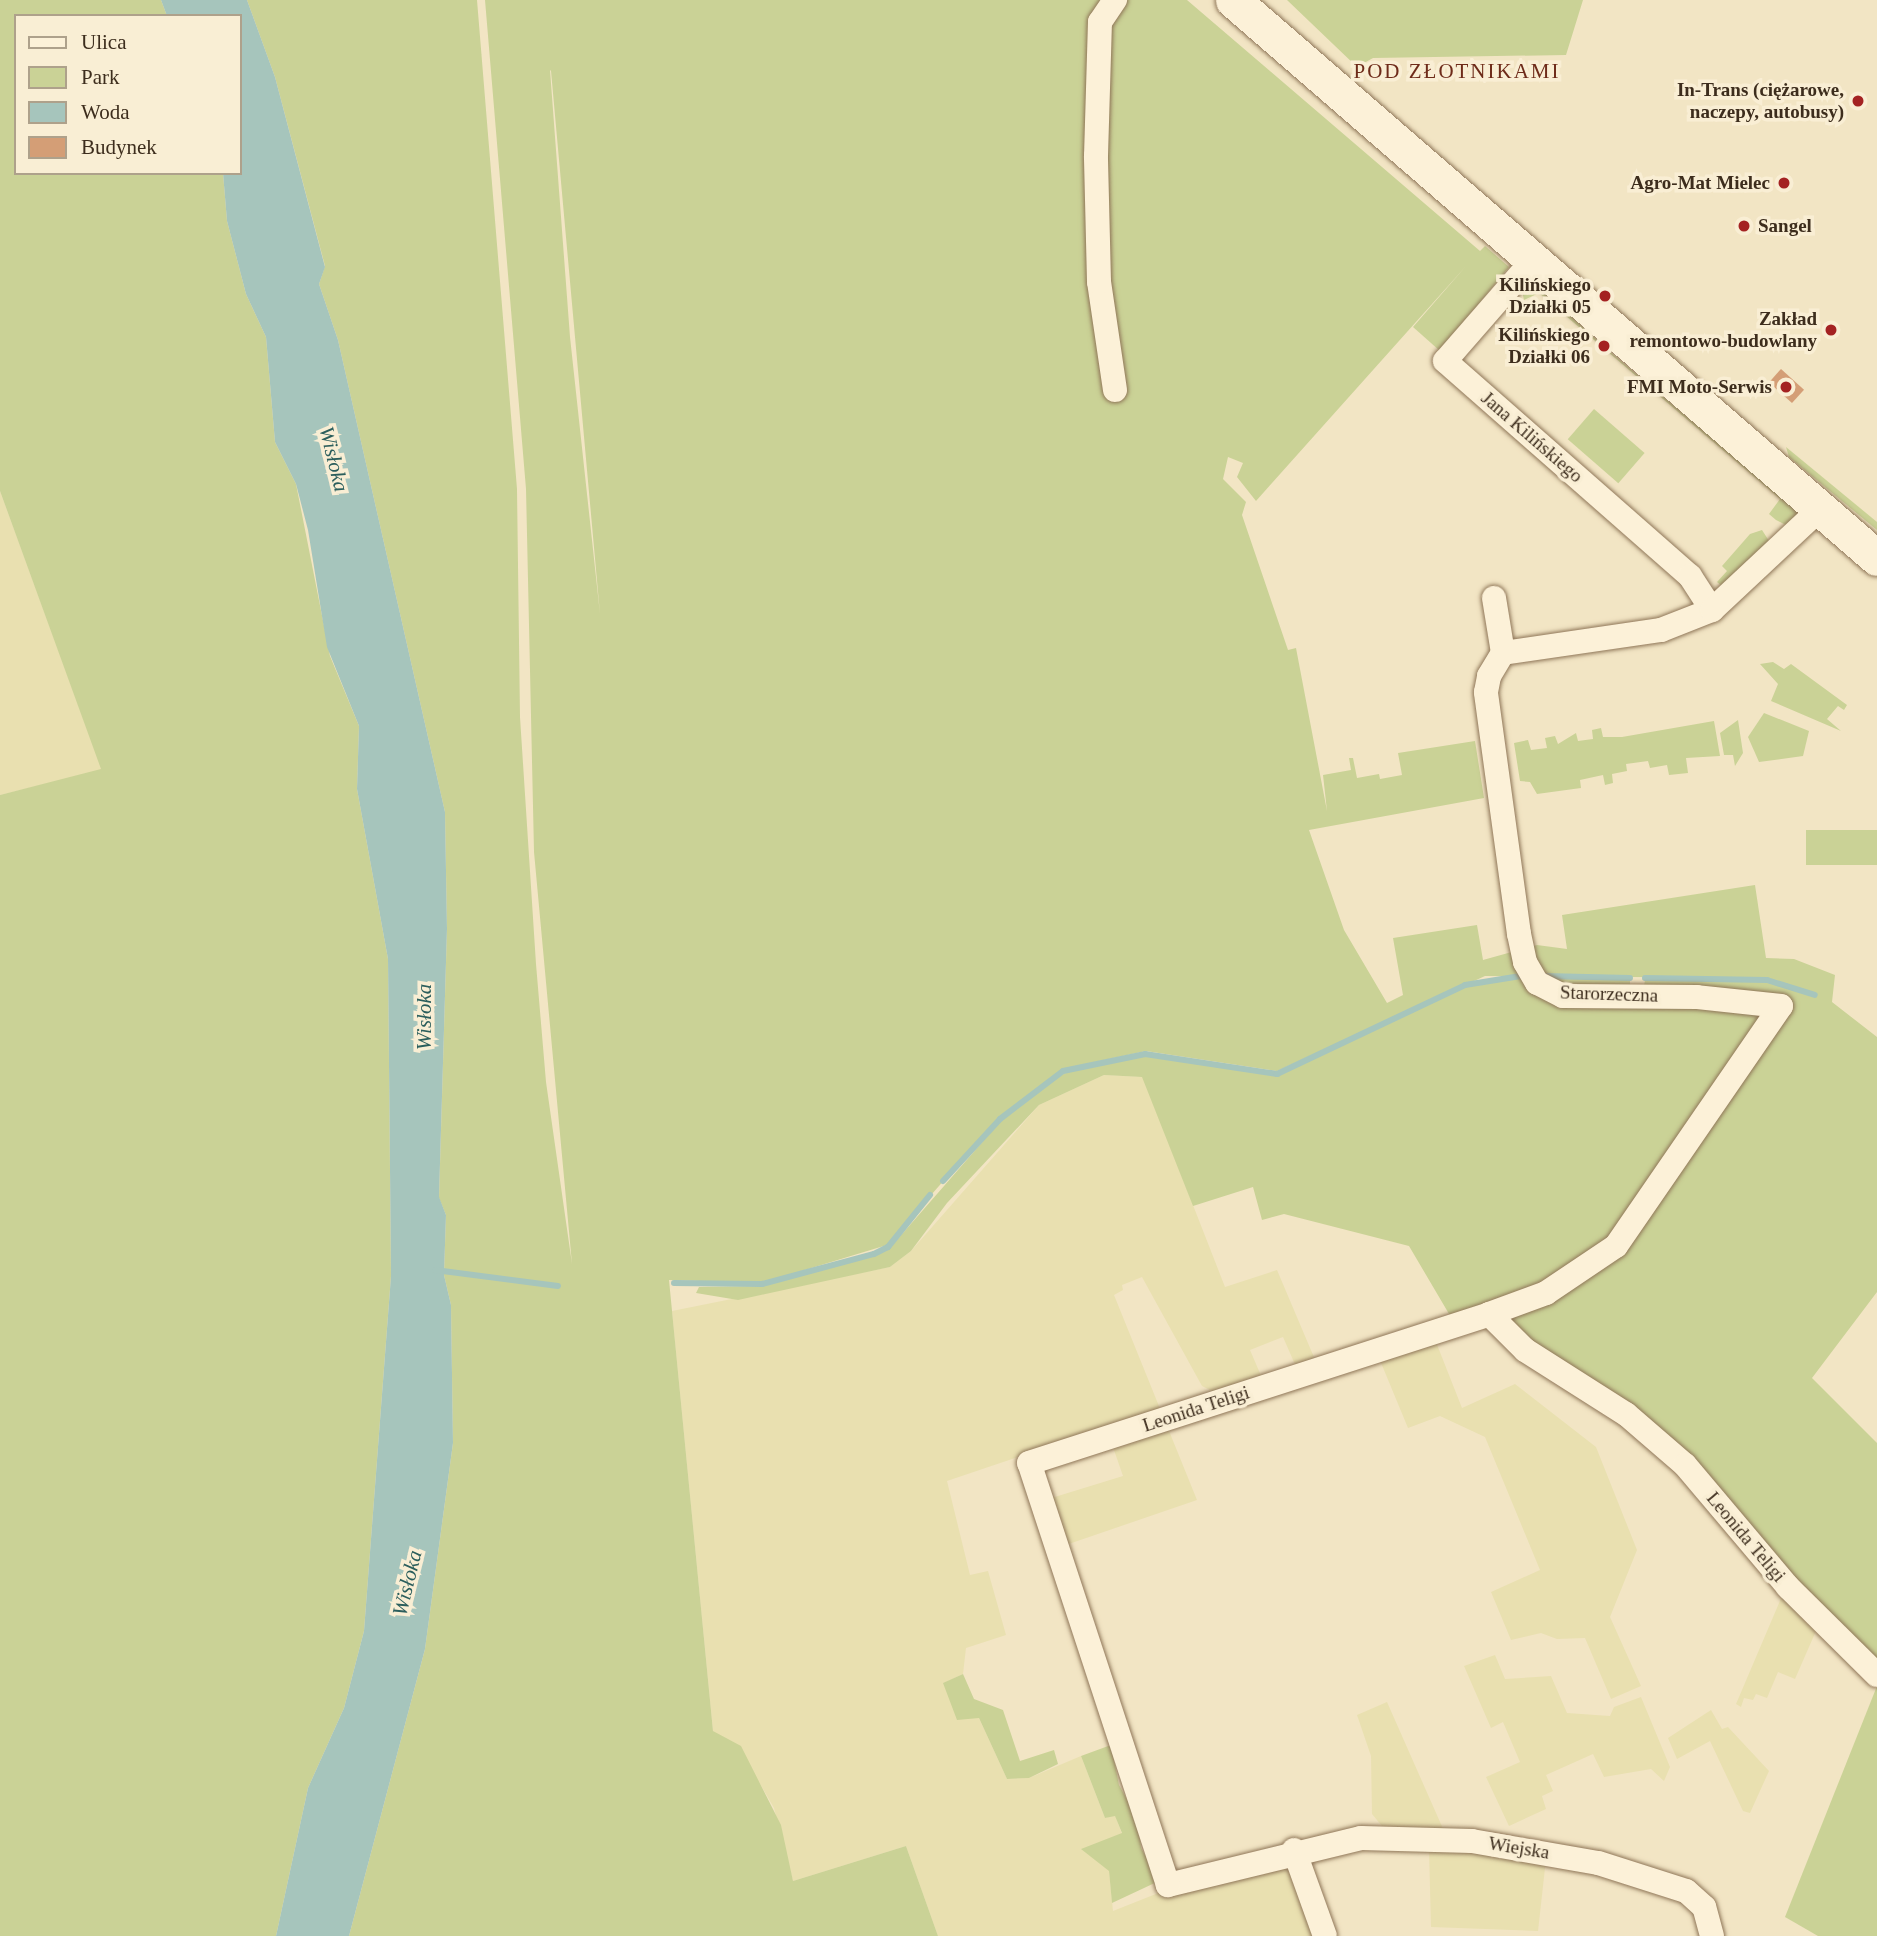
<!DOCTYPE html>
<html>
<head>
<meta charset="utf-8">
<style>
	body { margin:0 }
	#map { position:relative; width:1877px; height:1936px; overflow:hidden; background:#f2e5c4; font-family:Georgia,serif }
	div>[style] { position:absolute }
	.farmland>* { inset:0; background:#e9e0b0 }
	.green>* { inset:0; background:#cad296; transform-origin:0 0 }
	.water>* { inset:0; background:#a6c5bc }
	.stream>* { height:6px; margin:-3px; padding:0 3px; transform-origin:3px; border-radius:3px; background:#a6c5bc }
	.building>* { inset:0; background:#d49e76; transform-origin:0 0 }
	.roads { filter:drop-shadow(0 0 2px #8f7658) drop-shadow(0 0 2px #8f7658) }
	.street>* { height:24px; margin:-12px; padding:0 12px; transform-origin:12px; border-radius:12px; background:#fcf1d8 }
	.secondary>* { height:35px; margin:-17.5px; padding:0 17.5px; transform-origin:17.5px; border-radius:17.5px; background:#fcf1d8 }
	.dots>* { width:19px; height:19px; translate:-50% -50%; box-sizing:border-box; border:4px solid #f9eed4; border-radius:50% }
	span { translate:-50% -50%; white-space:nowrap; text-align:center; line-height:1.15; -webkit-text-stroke:7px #f9eed4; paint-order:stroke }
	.poi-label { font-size:19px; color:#3d2d1d; font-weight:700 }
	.right { translate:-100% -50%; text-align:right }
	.left { translate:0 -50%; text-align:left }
	.street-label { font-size:19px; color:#3d2d1d }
	.neighbourhood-label { font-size:21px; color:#6e2b19; letter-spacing:2px }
	.water-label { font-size:21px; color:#2b5e5c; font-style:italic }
	.legend { position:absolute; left:14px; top:14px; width:228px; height:161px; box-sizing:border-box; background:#f9eed4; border:2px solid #aea18b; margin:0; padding:9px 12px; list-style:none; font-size:21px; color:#3d2d1d }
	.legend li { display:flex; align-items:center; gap:14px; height:35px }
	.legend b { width:35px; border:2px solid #aea18b }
</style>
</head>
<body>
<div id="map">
	<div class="farmland">
		<div style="clip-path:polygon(0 491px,102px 770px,0 795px)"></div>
		<div style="clip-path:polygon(1104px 1075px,1143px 1077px,1225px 1287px,1277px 1270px,1316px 1362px,1297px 1369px,1283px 1337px,1250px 1350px,1262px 1378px,1214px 1392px,1202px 1386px,1142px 1277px,1122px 1285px,1123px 1290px,1114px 1295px,1197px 1500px,1060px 1547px,1045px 1500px,1123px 1476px,1106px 1427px,947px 1481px,970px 1575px,988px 1571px,1006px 1635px,966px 1648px,963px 1674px,944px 1683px,979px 1718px,1007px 1779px,1029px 1778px,1081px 1756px,1105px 1818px,1115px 1815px,1122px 1834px,1109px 1871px,1113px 1911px,1176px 1886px,1288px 1867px,1316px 1936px,938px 1936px,906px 1846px,793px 1881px,774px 1808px,759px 1782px,713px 1731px,672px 1311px,890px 1267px,911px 1251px,1039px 1105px)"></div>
		<div style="clip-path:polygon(1434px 1337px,1462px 1408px,1515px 1384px,1596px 1447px,1637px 1550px,1610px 1617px,1641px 1686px,1611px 1699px,1585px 1638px,1557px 1639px,1541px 1633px,1511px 1640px,1491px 1592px,1540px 1570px,1485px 1437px,1440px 1416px,1408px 1428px,1379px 1358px)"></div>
		<div style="clip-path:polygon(1782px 1596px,1816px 1631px,1795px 1679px,1778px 1672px,1767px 1698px,1756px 1694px,1753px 1700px,1744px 1698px,1741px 1707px,1736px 1704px)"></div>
		<div style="clip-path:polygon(1495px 1655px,1505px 1679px,1551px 1676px,1567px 1713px,1610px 1716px,1614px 1707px,1641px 1697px,1670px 1767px,1664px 1781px,1651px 1769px,1604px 1777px,1593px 1754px,1546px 1775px,1553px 1791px,1542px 1796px,1546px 1809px,1509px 1826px,1486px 1777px,1520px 1762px,1503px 1722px,1491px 1728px,1464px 1666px)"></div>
		<div style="clip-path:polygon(1387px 1702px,1444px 1831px,1386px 1831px,1372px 1814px,1371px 1756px,1357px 1715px)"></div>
		<div style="clip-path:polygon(1711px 1710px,1722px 1729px,1728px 1727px,1769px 1771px,1750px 1813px,1743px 1811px,1710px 1741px,1677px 1759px,1668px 1738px)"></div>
		<div style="clip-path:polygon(1429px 1848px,1546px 1859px,1538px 1931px,1431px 1927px)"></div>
	</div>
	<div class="green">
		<div style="clip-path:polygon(0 0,161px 0,167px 16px,16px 16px,16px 173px,223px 173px,227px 221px,246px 294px,266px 337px,275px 442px,296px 484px,330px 656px,359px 726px,357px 789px,388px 959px,391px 1276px,364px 1631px,344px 1708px,308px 1788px,276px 1936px,0 1936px,0 795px,101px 769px,0 491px)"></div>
		<div style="clip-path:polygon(evenodd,247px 0,477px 0,517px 489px,520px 717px,536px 964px,546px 1082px,572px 1264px,534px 852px,526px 489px,485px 0,1187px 0,1480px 251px,1485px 246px,1509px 267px,1440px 351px,1413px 327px,1466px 266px,1256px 501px,1237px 477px,1243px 463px,1228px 457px,1223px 479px,1246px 502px,1242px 515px,1288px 650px,1296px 648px,1327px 811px,1323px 775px,1351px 770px,1349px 758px,1353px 758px,1357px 778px,1379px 774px,1380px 779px,1402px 775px,1398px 753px,1475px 741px,1484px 798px,1309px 830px,1344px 930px,1387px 1003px,1403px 995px,1393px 938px,1477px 925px,1483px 960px,1537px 945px,1567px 949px,1562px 915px,1755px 885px,1766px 958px,1794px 959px,1835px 975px,1832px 1002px,1877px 1037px,1877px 1292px,1812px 1378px,1877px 1443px,1877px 1663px,1735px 1520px,1502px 1327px,1452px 1319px,1409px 1246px,1284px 1214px,1262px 1220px,1253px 1187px,1193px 1206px,1142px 1077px,1104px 1075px,1039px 1105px,947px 1203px,911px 1251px,890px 1267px,738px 1300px,696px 1293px,699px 1287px,763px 1286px,889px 1249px,999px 1123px,1051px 1080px,1076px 1068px,1149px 1055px,1280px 1075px,1466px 986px,1511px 977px,1630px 979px,1630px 985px,1644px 986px,1645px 980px,1768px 981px,1815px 993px,1768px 978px,1485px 976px,1277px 1071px,1146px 1051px,1062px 1069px,998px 1119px,887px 1245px,762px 1283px,669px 1280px,713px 1731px,741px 1746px,781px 1825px,793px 1881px,906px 1846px,938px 1936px,349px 1936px,425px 1649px,453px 1443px,451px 1305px,444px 1275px,446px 1215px,439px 1198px,447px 929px,445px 812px,338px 340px,319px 284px,325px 266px,275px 77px,247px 0,550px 70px,551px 71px,600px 614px,570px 337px,550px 70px)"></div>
		<div style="clip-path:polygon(1287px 0,1583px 0,1566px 55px,1373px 58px,1357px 67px)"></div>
		<div style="clip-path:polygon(1535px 283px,1610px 352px,1801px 513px,1786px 525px,1776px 520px,1769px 514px,1780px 499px,1539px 293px,1524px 300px,1522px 291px)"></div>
		<div style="left:1594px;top:409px;width:67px;height:40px;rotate:41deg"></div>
		<div style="clip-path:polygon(1786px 447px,1877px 522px,1877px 530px,1789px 457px)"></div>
		<div style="clip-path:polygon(1762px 530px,1771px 544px,1723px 587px,1717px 582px,1727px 571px,1722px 566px,1750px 534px)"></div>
		<div style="clip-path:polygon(1773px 662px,1784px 669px,1791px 664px,1847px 705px,1844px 710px,1838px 706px,1827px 719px,1841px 731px,1771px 701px,1778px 684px,1760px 664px)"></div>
		<div style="clip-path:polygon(1764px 713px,1809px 731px,1803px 756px,1759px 762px,1748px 737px)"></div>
		<div style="clip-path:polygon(1738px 720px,1743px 753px,1735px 766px,1733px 755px,1724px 755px,1720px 733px)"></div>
		<div style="clip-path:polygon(1714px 721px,1720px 756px,1686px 758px,1688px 773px,1669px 775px,1667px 765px,1650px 768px,1648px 761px,1626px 764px,1627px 771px,1612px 774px,1613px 783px,1605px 785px,1603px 775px,1580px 780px,1581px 788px,1537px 794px,1530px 782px,1520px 781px,1514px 743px,1528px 740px,1531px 750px,1547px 748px,1545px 738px,1555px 736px,1558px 744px,1576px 733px,1578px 741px,1593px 739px,1592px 730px,1601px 728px,1603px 737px,1622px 737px)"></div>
		<div style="left:1877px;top:830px;width:35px;height:71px;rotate:90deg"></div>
		<div style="clip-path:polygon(963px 1674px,974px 1699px,1003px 1710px,1020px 1761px,1054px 1750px,1058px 1764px,1029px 1778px,1007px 1779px,979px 1718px,957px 1720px,943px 1683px)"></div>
		<div style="clip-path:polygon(1877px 1686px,1877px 1936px,1818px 1936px,1785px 1917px)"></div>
		<div style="clip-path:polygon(1111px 1745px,1119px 1785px,1138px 1820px,1141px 1848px,1159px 1881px,1112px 1903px,1109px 1871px,1081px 1849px,1122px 1833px,1115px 1816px,1105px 1818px,1081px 1756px)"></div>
	</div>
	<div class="water">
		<div style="clip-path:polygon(161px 0,247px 0,275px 77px,325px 267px,319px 284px,338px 340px,445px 812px,447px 929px,439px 1197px,446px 1215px,444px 1275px,451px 1305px,453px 1443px,425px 1649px,349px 1936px,276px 1936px,308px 1788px,344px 1708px,364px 1631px,391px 1276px,388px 959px,357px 789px,359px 726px,327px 647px,308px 530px,296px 484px,275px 442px,266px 337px,246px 294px,227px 221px,223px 173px,240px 173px,240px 16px,167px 16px)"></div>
	</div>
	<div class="stream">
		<div style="left:1544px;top:976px;width:86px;rotate:1.3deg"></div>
		<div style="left:1645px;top:978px;width:122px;rotate:0.9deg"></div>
		<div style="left:1767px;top:980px;width:50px;rotate:17.4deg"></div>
		<div style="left:943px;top:1181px;width:84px;rotate:-47.4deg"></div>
		<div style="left:1000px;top:1119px;width:79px;rotate:-37.3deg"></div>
		<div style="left:1063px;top:1071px;width:84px;rotate:-11.7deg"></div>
		<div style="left:1145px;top:1054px;width:134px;rotate:8.6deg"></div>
		<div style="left:1277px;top:1074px;width:208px;rotate:-25.3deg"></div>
		<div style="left:1465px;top:985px;width:63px;rotate:-9.2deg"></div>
		<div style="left:435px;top:1270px;width:124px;rotate:7.4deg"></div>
		<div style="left:674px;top:1283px;width:88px;rotate:0.7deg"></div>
		<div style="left:762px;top:1284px;width:116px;rotate:-15deg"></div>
		<div style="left:874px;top:1254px;width:16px;rotate:-27deg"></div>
		<div style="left:888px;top:1247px;width:67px;rotate:-51.1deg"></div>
	</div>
	<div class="building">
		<div style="left:1781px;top:369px;width:31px;height:18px;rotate:42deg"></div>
	</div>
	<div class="roads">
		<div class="street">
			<div style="left:1534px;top:259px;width:135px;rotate:131.1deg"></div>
			<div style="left:1445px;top:361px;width:326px;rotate:41.3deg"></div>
			<div style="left:1690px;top:576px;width:40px;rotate:57.1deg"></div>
			<div style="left:1115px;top:390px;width:109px;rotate:-98.4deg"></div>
			<div style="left:1099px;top:282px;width:126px;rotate:-91.4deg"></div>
			<div style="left:1096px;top:156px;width:134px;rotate:-88.3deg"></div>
			<div style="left:1100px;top:22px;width:27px;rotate:-56deg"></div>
			<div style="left:1494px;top:598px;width:56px;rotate:80.7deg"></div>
			<div style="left:1489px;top:1314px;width:61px;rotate:-20.2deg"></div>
			<div style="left:1546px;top:1293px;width:84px;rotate:-33.9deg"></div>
			<div style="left:1616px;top:1246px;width:291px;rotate:-55.5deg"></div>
			<div style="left:1781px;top:1006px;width:84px;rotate:-173.9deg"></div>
			<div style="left:1697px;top:997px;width:134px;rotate:-179.6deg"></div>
			<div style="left:1563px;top:996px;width:29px;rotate:-153deg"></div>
			<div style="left:1537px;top:983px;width:24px;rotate:-120deg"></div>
			<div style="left:1525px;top:962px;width:29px;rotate:-102deg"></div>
			<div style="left:1519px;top:934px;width:244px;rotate:-97.8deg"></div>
			<div style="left:1486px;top:692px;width:16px;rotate:-79deg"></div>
			<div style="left:1489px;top:676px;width:27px;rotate:-59deg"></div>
			<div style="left:1503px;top:653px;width:160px;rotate:-8.3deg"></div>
			<div style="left:1661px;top:630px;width:55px;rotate:-21.4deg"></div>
			<div style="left:1712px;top:610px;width:149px;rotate:-43.1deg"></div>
			<div style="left:1294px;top:1850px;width:91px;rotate:70.2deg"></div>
			<div style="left:1712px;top:1936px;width:30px;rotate:-105deg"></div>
			<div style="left:1704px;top:1907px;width:24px;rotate:-138deg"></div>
			<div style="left:1686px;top:1891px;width:92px;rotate:-162.3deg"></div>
			<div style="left:1598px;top:1863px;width:128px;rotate:-170.1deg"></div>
			<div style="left:1472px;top:1841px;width:111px;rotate:-178.5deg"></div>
			<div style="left:1361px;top:1838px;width:199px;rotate:166.3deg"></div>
			<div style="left:1168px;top:1885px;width:444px;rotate:-108.2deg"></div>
			<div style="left:1029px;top:1463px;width:484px;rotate:-17.9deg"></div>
			<div style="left:1489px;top:1314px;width:51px;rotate:45deg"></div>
			<div style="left:1525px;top:1350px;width:120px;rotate:32.4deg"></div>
			<div style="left:1626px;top:1414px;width:78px;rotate:40.8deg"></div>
			<div style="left:1685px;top:1465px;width:160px;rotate:49.8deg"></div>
			<div style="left:1788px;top:1587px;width:125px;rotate:44.7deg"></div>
		</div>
		<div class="secondary">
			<div style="left:1233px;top:0;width:852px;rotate:40.91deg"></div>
		</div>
	</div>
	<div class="dots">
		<div style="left:1858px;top:101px;background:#a42222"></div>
		<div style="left:1784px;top:183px;background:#a42222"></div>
		<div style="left:1744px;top:226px;background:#a42222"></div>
		<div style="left:1605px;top:296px;background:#a42222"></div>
		<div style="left:1831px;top:330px;background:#a42222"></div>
		<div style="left:1604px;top:346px;background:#a42222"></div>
		<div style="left:1786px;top:387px;background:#a42222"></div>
	</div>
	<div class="poi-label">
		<span class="right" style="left:1844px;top:101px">In-Trans (ciężarowe,<br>naczepy, autobusy)</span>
		<span class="right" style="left:1770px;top:183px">Agro-Mat Mielec</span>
		<span class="left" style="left:1758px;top:226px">Sangel</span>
		<span class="right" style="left:1591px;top:296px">Kilińskiego<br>Działki 05</span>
		<span class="right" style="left:1817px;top:330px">Zakład<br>remontowo-budowlany</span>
		<span class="right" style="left:1590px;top:346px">Kilińskiego<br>Działki 06</span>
		<span class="right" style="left:1772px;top:387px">FMI Moto-Serwis</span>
	</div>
	<div class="street-label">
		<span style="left:1532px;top:437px;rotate:41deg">Jana Kilińskiego</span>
		<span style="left:1609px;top:994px;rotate:2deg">Starorzeczna</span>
		<span style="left:1196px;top:1409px;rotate:-18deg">Leonida Teligi</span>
		<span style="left:1746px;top:1537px;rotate:50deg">Leonida Teligi</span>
		<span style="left:1519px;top:1848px;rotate:9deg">Wiejska</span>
	</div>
	<div class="neighbourhood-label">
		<span style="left:1457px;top:71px">POD ZŁOTNIKAMI</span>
	</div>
	<div class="water-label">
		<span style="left:334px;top:459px;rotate:76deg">Wisłoka</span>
		<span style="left:424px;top:1017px;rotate:-90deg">Wisłoka</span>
		<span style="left:407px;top:1583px;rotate:-76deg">Wisłoka</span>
	</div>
	<ul class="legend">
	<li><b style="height:9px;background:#fcf1d8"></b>Ulica</li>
	<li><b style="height:19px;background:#cad296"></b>Park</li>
	<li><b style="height:19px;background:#a6c5bc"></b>Woda</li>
	<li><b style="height:19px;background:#d49e76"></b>Budynek</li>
	</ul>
</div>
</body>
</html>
